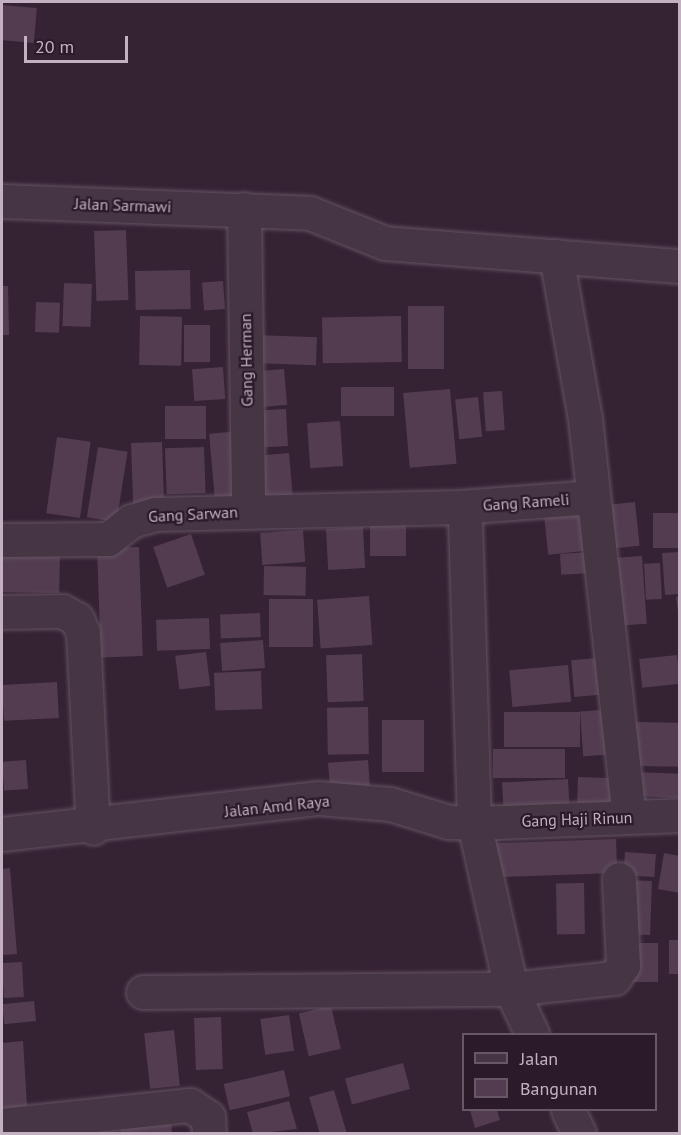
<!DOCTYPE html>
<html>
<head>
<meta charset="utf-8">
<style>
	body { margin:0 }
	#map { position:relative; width:681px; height:1135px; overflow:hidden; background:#352233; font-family:"PT Sans",sans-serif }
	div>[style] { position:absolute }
	.building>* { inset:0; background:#533c50; transform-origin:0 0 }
	.roads { filter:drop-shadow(0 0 2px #645362) drop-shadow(0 0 2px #645362) }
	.street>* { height:33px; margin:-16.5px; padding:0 16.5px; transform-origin:16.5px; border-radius:16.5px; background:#463644 }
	span { translate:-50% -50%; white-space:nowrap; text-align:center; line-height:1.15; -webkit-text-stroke:4.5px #2b1b29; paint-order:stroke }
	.street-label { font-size:16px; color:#c3b0c0 }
	.frame { position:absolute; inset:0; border:3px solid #c3b0c0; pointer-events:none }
	.legend { position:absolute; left:462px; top:1033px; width:195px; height:78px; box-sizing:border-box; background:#2b1b29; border:2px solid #685765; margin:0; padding:8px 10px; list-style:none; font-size:18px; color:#c3b0c0 }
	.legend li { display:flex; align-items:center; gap:12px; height:30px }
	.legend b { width:30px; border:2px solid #685765 }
	.scale { position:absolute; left:24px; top:36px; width:104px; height:27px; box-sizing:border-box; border:3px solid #c3b0c0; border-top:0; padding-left:8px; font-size:18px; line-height:21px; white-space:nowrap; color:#c3b0c0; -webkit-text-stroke:4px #2b1b29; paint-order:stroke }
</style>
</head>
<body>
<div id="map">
	<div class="building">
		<div style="left:2px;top:5px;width:35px;height:35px;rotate:5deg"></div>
		<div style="left:126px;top:230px;width:70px;height:32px;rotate:88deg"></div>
		<div style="left:190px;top:270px;width:39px;height:55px;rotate:89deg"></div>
		<div style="left:223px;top:281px;width:28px;height:21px;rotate:86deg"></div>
		<div style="left:64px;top:283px;width:28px;height:43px;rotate:2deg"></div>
		<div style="clip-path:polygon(2px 286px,8px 286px,9px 335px,2px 335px)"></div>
		<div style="left:36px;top:302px;width:24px;height:30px;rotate:2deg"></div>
		<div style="left:408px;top:306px;width:36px;height:63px"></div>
		<div style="left:140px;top:316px;width:42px;height:49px;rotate:1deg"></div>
		<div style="left:401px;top:316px;width:46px;height:79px;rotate:89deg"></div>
		<div style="left:184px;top:325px;width:26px;height:37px"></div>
		<div style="left:255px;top:335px;width:62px;height:28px;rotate:2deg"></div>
		<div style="left:223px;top:367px;width:32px;height:31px;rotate:86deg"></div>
		<div style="left:284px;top:369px;width:36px;height:32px;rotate:85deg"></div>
		<div style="left:394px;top:387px;width:29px;height:53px;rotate:90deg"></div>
		<div style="left:450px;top:389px;width:75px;height:47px;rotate:85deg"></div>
		<div style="left:502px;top:391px;width:39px;height:19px;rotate:86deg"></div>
		<div style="left:478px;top:397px;width:40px;height:23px;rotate:84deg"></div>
		<div style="left:165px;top:406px;width:41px;height:33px"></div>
		<div style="left:286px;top:409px;width:37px;height:33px;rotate:87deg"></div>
		<div style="left:340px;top:421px;width:45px;height:33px;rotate:86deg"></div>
		<div style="left:240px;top:431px;width:66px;height:31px;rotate:85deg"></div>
		<div style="left:57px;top:437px;width:34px;height:77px;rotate:8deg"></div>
		<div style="left:162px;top:442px;width:63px;height:31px;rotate:88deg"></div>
		<div style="left:98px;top:447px;width:30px;height:71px;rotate:9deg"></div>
		<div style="left:204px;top:447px;width:46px;height:39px;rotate:88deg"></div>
		<div style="left:289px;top:453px;width:42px;height:35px;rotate:85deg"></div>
		<div style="left:635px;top:502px;width:44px;height:32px;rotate:84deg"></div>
		<div style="left:581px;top:503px;width:48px;height:38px;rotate:84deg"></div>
		<div style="left:680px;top:513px;width:35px;height:27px;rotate:90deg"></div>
		<div style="left:370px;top:525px;width:36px;height:31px"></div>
		<div style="left:363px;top:527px;width:41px;height:37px;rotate:87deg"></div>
		<div style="left:303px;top:530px;width:32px;height:43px;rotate:86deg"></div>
		<div style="left:191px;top:534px;width:43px;height:40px;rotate:71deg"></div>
		<div style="left:139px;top:547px;width:109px;height:42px;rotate:88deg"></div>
		<div style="left:2px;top:551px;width:58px;height:41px;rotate:1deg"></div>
		<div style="left:593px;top:552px;width:21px;height:33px;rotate:87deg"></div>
		<div style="clip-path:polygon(680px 552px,680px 594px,665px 595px,662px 553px)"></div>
		<div style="left:642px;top:556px;width:68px;height:39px;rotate:86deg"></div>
		<div style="left:660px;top:563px;width:36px;height:16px;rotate:87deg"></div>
		<div style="left:264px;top:566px;width:42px;height:29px;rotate:1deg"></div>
		<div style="left:369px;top:596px;width:49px;height:52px;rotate:86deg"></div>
		<div style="clip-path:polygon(680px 596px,680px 612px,678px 612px,676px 597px)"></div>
		<div style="left:313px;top:599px;width:48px;height:44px;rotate:90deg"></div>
		<div style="left:260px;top:613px;width:24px;height:40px;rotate:88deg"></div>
		<div style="left:209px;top:618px;width:31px;height:53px;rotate:88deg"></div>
		<div style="left:263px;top:640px;width:28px;height:43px;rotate:86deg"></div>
		<div style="left:206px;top:652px;width:34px;height:31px;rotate:83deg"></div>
		<div style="left:362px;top:654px;width:47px;height:36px;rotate:88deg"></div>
		<div style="left:677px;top:655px;width:29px;height:38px;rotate:84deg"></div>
		<div style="left:608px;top:657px;width:37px;height:37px;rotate:85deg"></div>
		<div style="left:568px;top:665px;width:37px;height:59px;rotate:85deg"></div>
		<div style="left:261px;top:671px;width:38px;height:47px;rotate:88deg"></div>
		<div style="left:57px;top:682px;width:36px;height:55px;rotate:87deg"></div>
		<div style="left:368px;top:707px;width:47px;height:41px;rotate:89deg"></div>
		<div style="left:615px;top:709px;width:45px;height:35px;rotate:86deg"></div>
		<div style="left:580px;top:712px;width:35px;height:76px;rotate:90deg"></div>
		<div style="left:382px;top:720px;width:42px;height:52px"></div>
		<div style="left:636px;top:722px;width:44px;height:44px;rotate:1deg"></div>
		<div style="left:565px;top:749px;width:29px;height:72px;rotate:90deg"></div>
		<div style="left:26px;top:760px;width:29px;height:24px;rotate:86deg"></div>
		<div style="left:368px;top:760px;width:27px;height:40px;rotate:86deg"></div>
		<div style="left:633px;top:772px;width:47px;height:24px;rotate:2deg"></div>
		<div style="left:578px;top:777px;width:36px;height:35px;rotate:2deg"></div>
		<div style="left:568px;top:779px;width:37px;height:66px;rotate:87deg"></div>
		<div style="left:616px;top:839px;width:34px;height:125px;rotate:88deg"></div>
		<div style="left:625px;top:852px;width:31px;height:23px;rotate:4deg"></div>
		<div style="clip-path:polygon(664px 853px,680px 856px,680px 893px,658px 889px)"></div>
		<div style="clip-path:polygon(10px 868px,17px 954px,2px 955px,2px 869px)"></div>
		<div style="left:625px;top:880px;width:27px;height:54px;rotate:2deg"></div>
		<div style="left:584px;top:883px;width:51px;height:28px;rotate:89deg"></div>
		<div style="left:669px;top:940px;width:11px;height:34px"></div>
		<div style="left:625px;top:943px;width:33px;height:39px"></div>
		<div style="left:22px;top:962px;width:35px;height:20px;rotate:87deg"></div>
		<div style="left:34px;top:1001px;width:20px;height:32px;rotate:84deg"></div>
		<div style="left:331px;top:1006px;width:44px;height:33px;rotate:77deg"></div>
		<div style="left:289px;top:1015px;width:36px;height:29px;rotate:82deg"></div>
		<div style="left:221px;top:1017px;width:52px;height:27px;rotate:88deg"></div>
		<div style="left:174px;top:1030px;width:56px;height:30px;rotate:84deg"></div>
		<div style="clip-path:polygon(23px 1041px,28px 1121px,2px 1123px,2px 1043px)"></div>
		<div style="left:403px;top:1063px;width:27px;height:60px;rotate:75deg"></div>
		<div style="left:284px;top:1070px;width:27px;height:62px;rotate:77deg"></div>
		<div style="clip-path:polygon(334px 1090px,347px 1134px,320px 1134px,309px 1097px)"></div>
		<div style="clip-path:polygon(289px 1101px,297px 1129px,253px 1134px,247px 1112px)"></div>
		<div style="clip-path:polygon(470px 1110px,497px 1110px,500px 1120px,475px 1128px)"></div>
		<div style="clip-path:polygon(171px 1120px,172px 1134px,121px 1134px,120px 1123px)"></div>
	</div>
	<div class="roads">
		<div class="street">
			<div style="left:2px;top:201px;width:308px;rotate:2.2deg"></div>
			<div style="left:310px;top:213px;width:81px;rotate:21.8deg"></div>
			<div style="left:385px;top:243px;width:296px;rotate:4.5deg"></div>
			<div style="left:244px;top:209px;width:302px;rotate:89.2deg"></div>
			<div style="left:556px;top:256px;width:166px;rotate:79.9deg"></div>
			<div style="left:585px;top:419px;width:400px;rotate:83.7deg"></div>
			<div style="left:459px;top:507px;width:134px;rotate:-4.3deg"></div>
			<div style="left:2px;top:540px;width:106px;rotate:-0.5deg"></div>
			<div style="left:108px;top:539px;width:29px;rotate:-38deg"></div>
			<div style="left:131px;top:521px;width:25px;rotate:-16deg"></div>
			<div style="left:155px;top:514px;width:304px;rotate:-1.3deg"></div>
			<div style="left:459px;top:507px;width:13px;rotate:63deg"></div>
			<div style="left:465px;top:519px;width:304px;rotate:88.3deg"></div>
			<div style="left:474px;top:823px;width:206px;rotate:-2.2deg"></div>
			<div style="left:2px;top:612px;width:60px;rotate:-1deg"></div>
			<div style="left:62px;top:611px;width:17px;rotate:28deg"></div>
			<div style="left:77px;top:619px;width:15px;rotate:67deg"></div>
			<div style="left:83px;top:633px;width:195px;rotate:87.1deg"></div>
			<div style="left:2px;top:834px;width:319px;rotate:-6.5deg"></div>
			<div style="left:319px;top:798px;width:71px;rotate:4.8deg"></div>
			<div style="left:390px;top:804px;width:62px;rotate:17deg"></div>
			<div style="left:449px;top:822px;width:25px;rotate:2deg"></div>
			<div style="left:474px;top:823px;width:170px;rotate:77.4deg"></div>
			<div style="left:511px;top:989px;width:50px;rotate:65deg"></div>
			<div style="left:143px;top:992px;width:368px;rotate:-0.5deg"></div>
			<div style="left:511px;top:989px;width:104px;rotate:-6.1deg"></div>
			<div style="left:614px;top:978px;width:16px;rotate:-55deg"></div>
			<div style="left:623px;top:965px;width:86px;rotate:-92.7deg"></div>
			<div style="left:568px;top:1110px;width:26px;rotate:65deg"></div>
			<div style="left:2px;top:1125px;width:189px;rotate:-6.1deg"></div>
			<div style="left:190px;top:1105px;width:22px;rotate:34deg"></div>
			<div style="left:208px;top:1117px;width:17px;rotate:87deg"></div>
		</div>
	</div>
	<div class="street-label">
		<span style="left:123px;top:205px;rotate:2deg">Jalan Sarmawi</span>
		<span style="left:246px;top:360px;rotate:-91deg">Gang Herman</span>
		<span style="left:526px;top:502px;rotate:-4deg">Gang Rameli</span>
		<span style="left:193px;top:514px;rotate:-3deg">Gang Sarwan</span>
		<span style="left:277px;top:806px;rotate:-6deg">Jalan Amd Raya</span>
		<span style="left:577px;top:819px;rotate:-2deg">Gang Haji Rinun</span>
	</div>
	<div class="frame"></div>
	<ul class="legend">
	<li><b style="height:8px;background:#463644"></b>Jalan</li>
	<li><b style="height:16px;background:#533c50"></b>Bangunan</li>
	</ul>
	<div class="scale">20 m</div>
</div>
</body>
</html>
